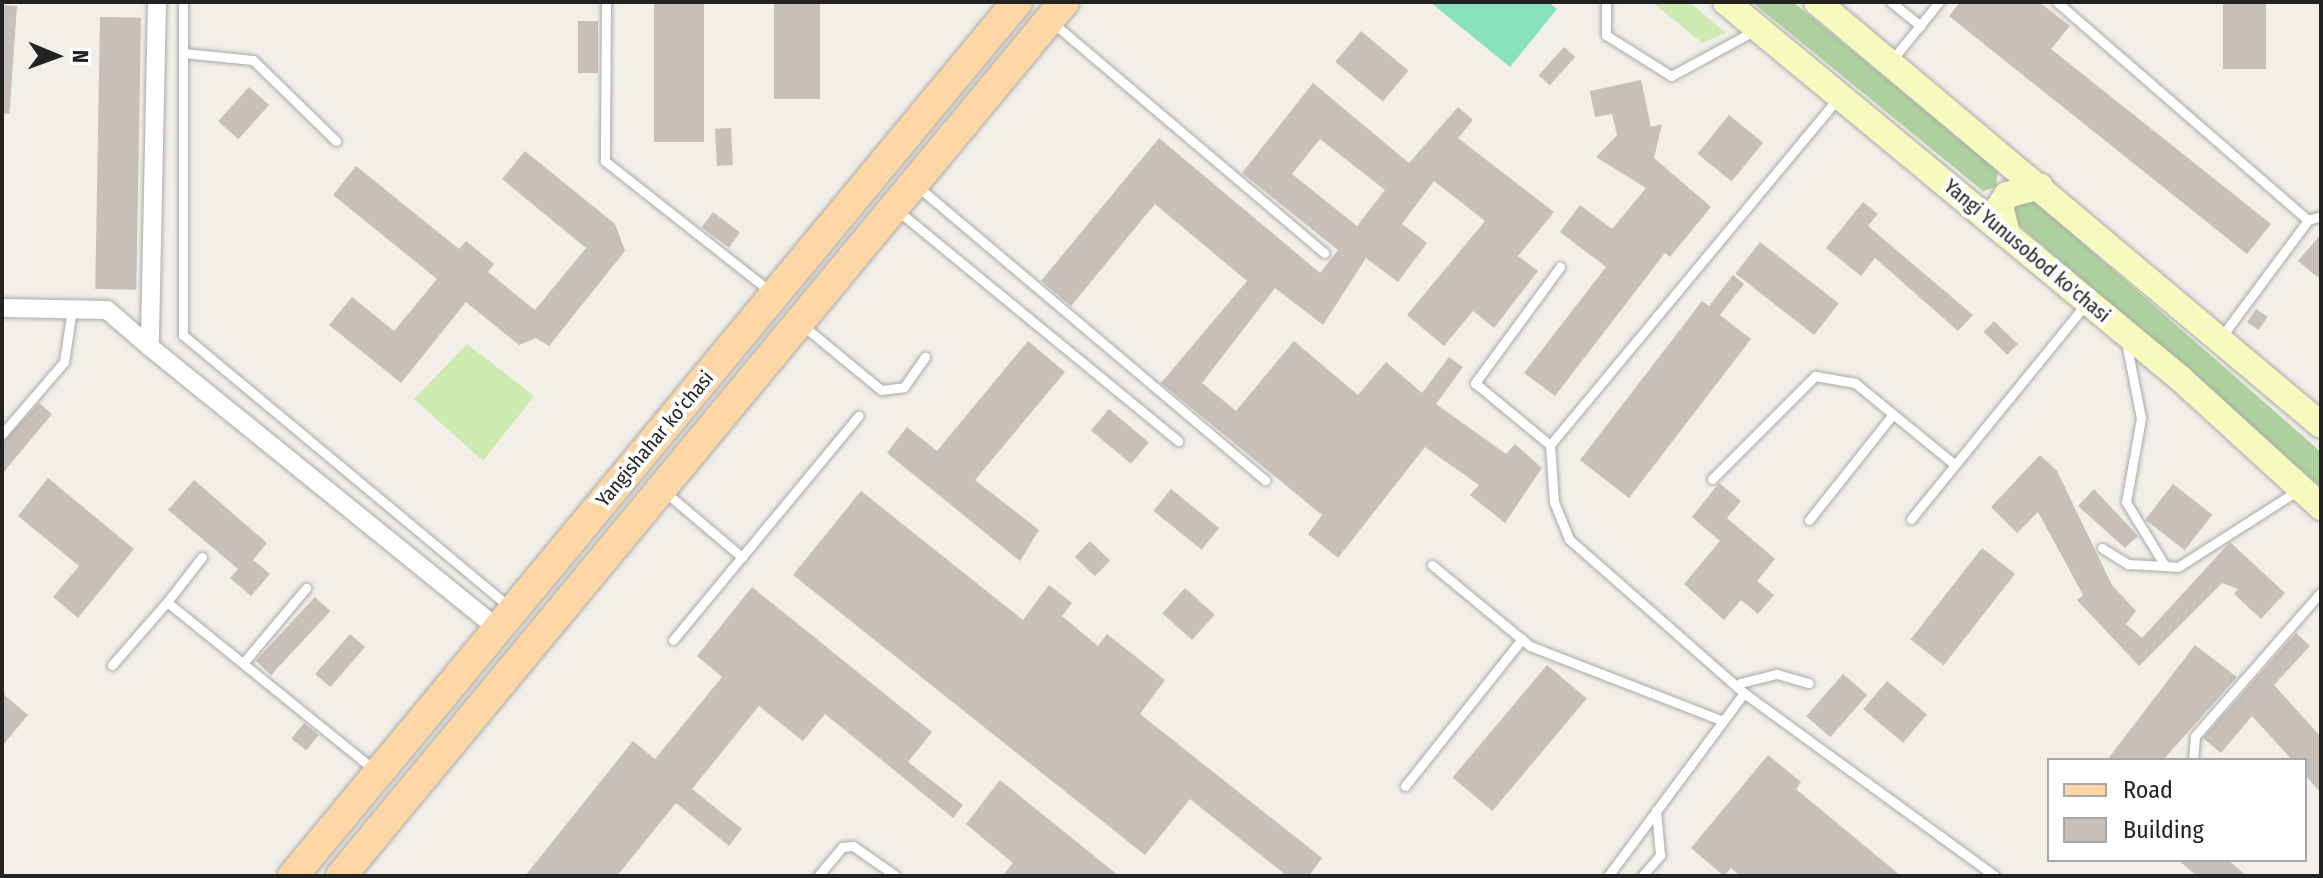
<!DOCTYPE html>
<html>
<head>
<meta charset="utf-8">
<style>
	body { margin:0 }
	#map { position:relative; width:2323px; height:878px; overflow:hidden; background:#f2efe9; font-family:"Fira Sans Condensed",sans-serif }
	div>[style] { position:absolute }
	.grass>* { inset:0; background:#cdebb0 }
	.forest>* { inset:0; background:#add19e }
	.pitch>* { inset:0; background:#88e0be }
	.building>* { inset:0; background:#c7bfb8; transform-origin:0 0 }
	.roads { filter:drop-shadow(0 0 2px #a9a9a9) drop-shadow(0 0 2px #a9a9a9) }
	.service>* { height:9px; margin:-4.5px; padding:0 4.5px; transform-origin:4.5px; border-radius:4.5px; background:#fff }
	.minor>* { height:18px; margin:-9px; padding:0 9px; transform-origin:9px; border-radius:9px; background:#fff }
	.secondary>* { height:26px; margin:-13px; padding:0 13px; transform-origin:13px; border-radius:13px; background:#f7fabf }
	.primary>* { height:30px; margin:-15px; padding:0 15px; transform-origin:15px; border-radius:15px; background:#fcd6a4 }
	span { translate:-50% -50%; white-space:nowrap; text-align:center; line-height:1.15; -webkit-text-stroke:8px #fff; paint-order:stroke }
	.street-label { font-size:20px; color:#222 }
	.frame { position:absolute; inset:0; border:4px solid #222; pointer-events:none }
	.legend { position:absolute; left:2047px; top:758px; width:260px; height:104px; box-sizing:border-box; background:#fff; border:2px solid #a7a7a7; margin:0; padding:10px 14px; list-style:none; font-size:24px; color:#222 }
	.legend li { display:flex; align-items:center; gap:16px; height:40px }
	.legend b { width:40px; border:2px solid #a7a7a7 }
	.north { position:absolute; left:16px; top:16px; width:80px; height:80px; -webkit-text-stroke:6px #fff; paint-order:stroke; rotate:91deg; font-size:22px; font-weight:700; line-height:32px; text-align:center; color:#222 }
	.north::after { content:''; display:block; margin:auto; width:28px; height:36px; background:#222; clip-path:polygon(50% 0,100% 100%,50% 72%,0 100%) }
</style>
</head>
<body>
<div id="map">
	<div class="grass">
		<div style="clip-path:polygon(1652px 2px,1689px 2px,1726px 33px,1702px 43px)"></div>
		<div style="clip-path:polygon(467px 344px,534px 396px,483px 461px,414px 399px)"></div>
	</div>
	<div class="forest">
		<div style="clip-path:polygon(1752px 2px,1793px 2px,1998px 170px,1996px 187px,1983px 191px)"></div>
		<div style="clip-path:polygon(2031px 198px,2321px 452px,2321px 487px,2012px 219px,2016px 204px)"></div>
	</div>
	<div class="pitch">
		<div style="clip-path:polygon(1430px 2px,1548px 2px,1557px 9px,1510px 67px)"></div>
	</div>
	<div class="building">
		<div style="left:654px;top:2px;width:50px;height:140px"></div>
		<div style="left:774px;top:2px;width:46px;height:97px"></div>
		<div style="clip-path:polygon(1960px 2px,2039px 2px,2070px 26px,2051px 49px,2271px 224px,2247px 254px,1949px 16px)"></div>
		<div style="left:2223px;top:2px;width:43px;height:67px"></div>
		<div style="left:2px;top:5px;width:15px;height:108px;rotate:4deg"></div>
		<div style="left:100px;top:17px;width:41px;height:272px;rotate:1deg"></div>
		<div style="left:578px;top:21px;width:20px;height:52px"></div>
		<div style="left:1361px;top:31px;width:62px;height:40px;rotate:40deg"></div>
		<div style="left:1564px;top:47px;width:15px;height:38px;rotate:42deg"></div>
		<div style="clip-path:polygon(1641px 80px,1651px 127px,1662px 124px,1654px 158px,1711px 207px,1670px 257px,1665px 253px,1555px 396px,1524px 373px,1606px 267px,1560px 232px,1580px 205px,1612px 229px,1646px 188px,1596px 157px,1617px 135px,1612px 114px,1595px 117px,1590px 91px)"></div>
		<div style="clip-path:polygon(evenodd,1313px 83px,1409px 163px,1458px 107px,1473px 120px,1458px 138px,1554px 212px,1518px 256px,1538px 271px,1494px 328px,1473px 311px,1444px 346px,1407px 315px,1485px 221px,1434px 181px,1402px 224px,1427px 243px,1398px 282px,1366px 258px,1323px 325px,1275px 288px,1202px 383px,1236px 411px,1294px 341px,1358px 395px,1386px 362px,1422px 393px,1449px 357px,1463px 367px,1436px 404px,1506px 454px,1515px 444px,1542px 468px,1505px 523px,1470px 495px,1479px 485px,1425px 447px,1338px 558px,1308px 534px,1322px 515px,1161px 383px,1247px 281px,1155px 204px,1071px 306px,1041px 281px,1159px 138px,1320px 273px,1338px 250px,1242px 173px,1313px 83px,1320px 139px,1385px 190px,1357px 226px,1292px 174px,1320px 139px)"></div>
		<div style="left:249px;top:87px;width:27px;height:46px;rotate:42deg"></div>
		<div style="left:1729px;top:115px;width:44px;height:50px;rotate:39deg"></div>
		<div style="left:731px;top:128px;width:37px;height:16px;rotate:87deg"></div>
		<div style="clip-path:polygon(525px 151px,615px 224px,625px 251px,549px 346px,536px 338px,519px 345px,466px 302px,401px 383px,329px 325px,352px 297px,394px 331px,437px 279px,333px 195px,356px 166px,459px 249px,466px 241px,494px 264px,488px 272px,535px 310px,586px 248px,502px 179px)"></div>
		<div style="clip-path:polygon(1863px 202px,1878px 214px,1868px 226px,1973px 315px,1958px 331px,1875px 258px,1861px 276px,1826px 248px)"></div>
		<div style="left:713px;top:212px;width:34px;height:19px;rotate:37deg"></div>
		<div style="clip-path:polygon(2321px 234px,2321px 280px,2298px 261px)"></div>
		<div style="left:1760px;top:242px;width:100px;height:40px;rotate:38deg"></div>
		<div style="clip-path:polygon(1733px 275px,1744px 284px,1720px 315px,1751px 339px,1629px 498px,1580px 460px,1702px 301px,1709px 306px)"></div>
		<div style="left:2256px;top:309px;width:14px;height:16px;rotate:34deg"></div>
		<div style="left:1994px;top:321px;width:33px;height:15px;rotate:44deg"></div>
		<div style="clip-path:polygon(1028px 341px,1065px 372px,975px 480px,1039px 530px,1020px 561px,887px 453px,907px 427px,937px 451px)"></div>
		<div style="clip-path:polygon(39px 403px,52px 414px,2px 474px,2px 443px)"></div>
		<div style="left:1109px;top:409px;width:52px;height:28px;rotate:40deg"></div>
		<div style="clip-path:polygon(2040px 455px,2057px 471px,2112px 585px,2136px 611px,2126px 624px,2142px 638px,2230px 542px,2285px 593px,2261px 619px,2234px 594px,2238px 589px,2222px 583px,2139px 666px,2077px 600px,2083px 595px,2038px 512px,2017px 533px,1991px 507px)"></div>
		<div style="clip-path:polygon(48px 478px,134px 549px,78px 618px,53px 597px,79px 566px,18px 516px)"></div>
		<div style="clip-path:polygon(194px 480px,267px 543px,253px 560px,270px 574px,251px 596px,230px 578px,238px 569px,168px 510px)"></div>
		<div style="clip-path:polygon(1719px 483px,1741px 501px,1727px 518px,1775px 559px,1757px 581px,1774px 595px,1758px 614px,1741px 600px,1724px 620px,1684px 584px,1720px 541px,1692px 517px)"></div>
		<div style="left:2173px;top:484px;width:50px;height:45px;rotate:38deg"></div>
		<div style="left:1171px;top:489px;width:62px;height:28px;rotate:39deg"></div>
		<div style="clip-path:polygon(2094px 489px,2138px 536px,2125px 548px,2078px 506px)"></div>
		<div style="clip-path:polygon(861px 491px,1023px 620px,1049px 585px,1072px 603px,1062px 616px,1098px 646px,1107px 634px,1165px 680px,1140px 714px,1322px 858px,1309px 876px,1287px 876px,1190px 799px,1145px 855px,793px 575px)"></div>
		<div style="left:1090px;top:541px;width:28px;height:22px;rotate:44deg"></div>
		<div style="left:1982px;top:548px;width:42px;height:116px;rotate:38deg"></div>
		<div style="clip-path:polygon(752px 587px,932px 732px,908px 762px,963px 805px,953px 818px,825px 714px,803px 741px,759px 706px,692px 789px,742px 829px,729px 846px,676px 803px,617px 876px,525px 876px,633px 741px,655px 759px,722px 677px,697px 656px)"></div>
		<div style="left:1185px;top:588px;width:40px;height:34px;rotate:42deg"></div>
		<div style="left:315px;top:597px;width:21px;height:87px;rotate:43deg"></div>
		<div style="clip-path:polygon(2296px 633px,2310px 646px,2274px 685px,2321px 737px,2321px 793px,2305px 775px,2305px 760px,2292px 760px,2252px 716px,2221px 753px,2203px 738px)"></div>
		<div style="left:350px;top:634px;width:20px;height:53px;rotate:41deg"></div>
		<div style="clip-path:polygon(2195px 645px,2237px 677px,2163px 760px,2107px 760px)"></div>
		<div style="left:1547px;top:665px;width:52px;height:147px;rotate:40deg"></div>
		<div style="left:1843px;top:674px;width:32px;height:56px;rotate:41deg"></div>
		<div style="left:1887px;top:681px;width:52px;height:37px;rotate:40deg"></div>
		<div style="clip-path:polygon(2px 693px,28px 715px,2px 746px)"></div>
		<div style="left:304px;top:723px;width:19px;height:20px;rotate:39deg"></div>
		<div style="clip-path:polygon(1768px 755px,1801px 782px,1796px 789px,1901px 876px,1740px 876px,1731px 868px,1724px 876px,1691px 848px)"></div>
		<div style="clip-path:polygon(1000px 780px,1119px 876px,1002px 876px,1013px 863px,966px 824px)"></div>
		<div style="clip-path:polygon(2178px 860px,2228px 860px,2247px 876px,2197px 876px)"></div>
	</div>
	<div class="roads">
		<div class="service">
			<div style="left:183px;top:2px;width:333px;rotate:90deg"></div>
			<div style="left:183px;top:335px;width:427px;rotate:39.8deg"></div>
			<div style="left:606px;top:2px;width:159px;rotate:90.4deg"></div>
			<div style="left:605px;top:161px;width:213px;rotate:38.3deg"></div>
			<div style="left:1606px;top:2px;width:33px;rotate:90deg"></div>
			<div style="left:1606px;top:35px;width:77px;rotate:32.2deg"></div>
			<div style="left:1671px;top:76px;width:94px;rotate:-28.5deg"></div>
			<div style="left:1891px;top:2px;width:38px;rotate:39deg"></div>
			<div style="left:2057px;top:2px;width:332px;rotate:41deg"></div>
			<div style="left:1052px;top:22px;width:357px;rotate:40.3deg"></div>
			<div style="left:183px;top:53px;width:70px;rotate:5.7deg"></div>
			<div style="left:253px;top:60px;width:116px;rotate:44.3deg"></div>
			<div style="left:1892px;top:60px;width:75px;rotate:-51deg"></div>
			<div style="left:917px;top:186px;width:456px;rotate:40.2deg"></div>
			<div style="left:897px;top:210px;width:364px;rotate:39.4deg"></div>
			<div style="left:801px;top:324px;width:104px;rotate:39.5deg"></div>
			<div style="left:881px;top:390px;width:23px;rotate:-7deg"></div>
			<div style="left:904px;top:387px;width:37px;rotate:-55deg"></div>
			<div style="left:2222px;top:336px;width:144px;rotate:-53.4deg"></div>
			<div style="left:2308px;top:220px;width:14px;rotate:-17deg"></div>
			<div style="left:2126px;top:342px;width:77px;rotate:78.8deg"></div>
			<div style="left:2141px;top:418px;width:85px;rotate:100.1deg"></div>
			<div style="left:2126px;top:502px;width:75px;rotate:58.6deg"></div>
			<div style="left:2165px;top:566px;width:13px;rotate:4deg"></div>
			<div style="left:2178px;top:567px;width:141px;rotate:-32.6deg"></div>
			<div style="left:2px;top:434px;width:95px;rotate:-49.3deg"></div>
			<div style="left:64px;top:362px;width:54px;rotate:-81.4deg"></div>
			<div style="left:1550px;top:445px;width:97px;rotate:-140.4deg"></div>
			<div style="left:1475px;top:383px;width:144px;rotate:-53.8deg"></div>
			<div style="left:1712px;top:479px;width:146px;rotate:-45deg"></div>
			<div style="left:1815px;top:376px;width:41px;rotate:9.9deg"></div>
			<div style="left:1855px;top:383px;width:128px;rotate:39.3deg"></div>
			<div style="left:665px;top:492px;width:101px;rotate:40.2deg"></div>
			<div style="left:1911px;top:519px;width:277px;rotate:-50.9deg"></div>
			<div style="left:1809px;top:520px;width:135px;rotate:-51.6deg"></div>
			<div style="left:2102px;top:548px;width:31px;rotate:32deg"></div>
			<div style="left:2128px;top:564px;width:37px;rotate:3deg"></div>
			<div style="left:202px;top:557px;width:57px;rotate:127.9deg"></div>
			<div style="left:167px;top:602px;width:269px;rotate:39deg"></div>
			<div style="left:1432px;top:565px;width:127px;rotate:39.6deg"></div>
			<div style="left:1530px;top:646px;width:205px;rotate:21.2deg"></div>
			<div style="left:673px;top:640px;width:291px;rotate:-50.4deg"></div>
			<div style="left:244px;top:662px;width:97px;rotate:-50deg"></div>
			<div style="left:112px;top:665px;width:84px;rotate:-48.9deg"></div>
			<div style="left:1740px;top:683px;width:38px;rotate:-14deg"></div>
			<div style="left:1777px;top:674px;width:33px;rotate:16deg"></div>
			<div style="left:1744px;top:693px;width:311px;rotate:36.1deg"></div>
			<div style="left:2193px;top:760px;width:24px;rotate:-85deg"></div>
			<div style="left:2195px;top:736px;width:191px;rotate:-48.8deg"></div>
			<div style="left:1405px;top:786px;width:188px;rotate:-51.5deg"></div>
			<div style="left:818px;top:876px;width:38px;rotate:-50deg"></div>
			<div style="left:842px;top:847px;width:11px;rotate:-5deg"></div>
			<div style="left:853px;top:846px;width:52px;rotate:34.9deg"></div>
			<div style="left:1608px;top:876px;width:228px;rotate:-53.4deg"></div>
			<div style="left:1744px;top:693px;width:233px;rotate:-138.7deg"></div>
			<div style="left:1569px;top:539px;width:40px;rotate:-112deg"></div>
			<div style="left:1554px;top:502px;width:57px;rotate:-94deg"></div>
			<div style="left:1550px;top:445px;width:451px;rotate:-50.3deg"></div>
			<div style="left:1642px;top:876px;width:28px;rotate:-49deg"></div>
			<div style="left:1660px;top:855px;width:45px;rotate:-95.1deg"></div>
		</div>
		<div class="minor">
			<div style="left:157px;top:2px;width:345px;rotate:91.2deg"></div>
			<div style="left:150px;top:347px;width:448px;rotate:39deg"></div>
			<div style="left:2px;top:308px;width:105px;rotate:1.1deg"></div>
			<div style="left:107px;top:310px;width:57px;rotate:40.7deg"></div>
		</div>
		<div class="secondary">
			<div style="left:1726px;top:2px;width:591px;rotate:39.64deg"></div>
			<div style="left:2181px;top:379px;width:190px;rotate:42.4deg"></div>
			<div style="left:1817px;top:2px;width:658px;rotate:40.01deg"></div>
			<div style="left:2007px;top:234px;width:29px;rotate:-104deg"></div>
			<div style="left:2000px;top:206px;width:13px;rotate:-58deg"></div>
			<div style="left:2007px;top:195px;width:34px;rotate:-15deg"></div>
		</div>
		<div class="primary">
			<div style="left:293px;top:876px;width:1135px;rotate:-50.36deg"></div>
			<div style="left:341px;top:876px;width:1134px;rotate:-50.4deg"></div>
		</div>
	</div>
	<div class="street-label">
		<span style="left:2027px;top:251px;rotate:40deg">Yangi Yunusobod ko'chasi</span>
		<span style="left:655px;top:439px;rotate:-50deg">Yangishahar ko‘chasi</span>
	</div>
	<div class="frame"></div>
	<ul class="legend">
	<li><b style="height:10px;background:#fcd6a4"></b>Road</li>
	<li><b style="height:22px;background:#c7bfb8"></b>Building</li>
	</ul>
	<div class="north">N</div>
</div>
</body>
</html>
